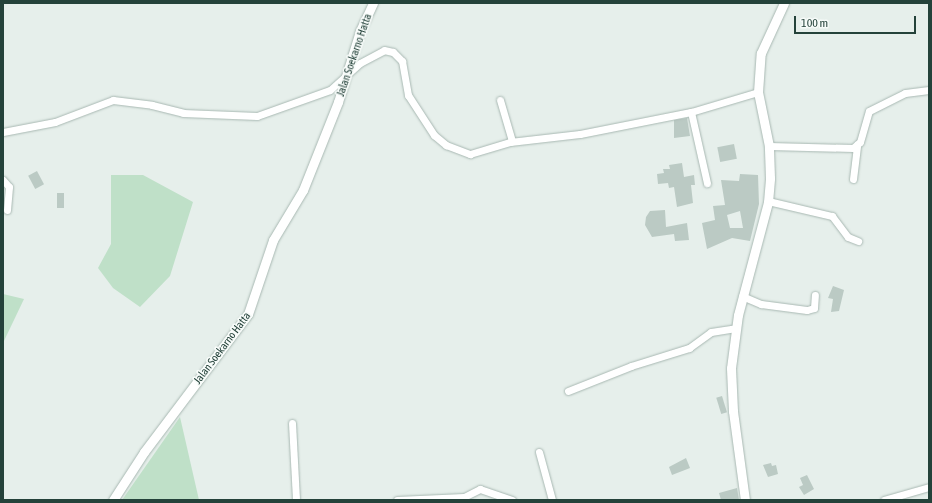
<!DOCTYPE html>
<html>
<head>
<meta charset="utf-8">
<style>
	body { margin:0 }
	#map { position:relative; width:932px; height:503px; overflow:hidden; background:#e6efeb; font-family:"Asap Condensed",sans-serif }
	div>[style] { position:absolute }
	.green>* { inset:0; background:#bfe0c8 }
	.building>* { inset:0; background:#bbcac4; transform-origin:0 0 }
	.roads { filter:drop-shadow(0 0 1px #a8b8b2) drop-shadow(0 0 1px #a8b8b2) }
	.minor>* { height:7px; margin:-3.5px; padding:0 3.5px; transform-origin:3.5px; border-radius:3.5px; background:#fff }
	.tertiary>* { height:9px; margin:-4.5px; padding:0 4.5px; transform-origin:4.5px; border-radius:4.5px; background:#fff }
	span { translate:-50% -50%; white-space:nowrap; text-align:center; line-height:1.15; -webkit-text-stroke:3.5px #f7fbf9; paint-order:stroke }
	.street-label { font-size:11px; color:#24423a }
	.frame { position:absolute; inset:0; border:4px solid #24423a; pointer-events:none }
	.scale { position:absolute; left:794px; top:16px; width:122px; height:18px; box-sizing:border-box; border:2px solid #24423a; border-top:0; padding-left:5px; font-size:12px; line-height:14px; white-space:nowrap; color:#24423a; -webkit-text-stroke:3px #f7fbf9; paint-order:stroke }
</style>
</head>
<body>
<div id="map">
	<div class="green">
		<div style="clip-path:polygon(111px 175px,143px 175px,193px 202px,170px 276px,140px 307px,113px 288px,98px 268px,111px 244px)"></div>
		<div style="clip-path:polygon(3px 294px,24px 299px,3px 343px)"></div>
		<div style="clip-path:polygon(180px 417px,199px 500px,122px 500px)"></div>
	</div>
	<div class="building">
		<div style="clip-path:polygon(687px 118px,690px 136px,674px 138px,674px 120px)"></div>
		<div style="left:734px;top:144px;width:15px;height:17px;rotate:79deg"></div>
		<div style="clip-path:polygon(682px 163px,684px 177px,694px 175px,695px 185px,691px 185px,693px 203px,677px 207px,674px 187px,669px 188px,668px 183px,658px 184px,657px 174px,664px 173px,663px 169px,670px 169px,669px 165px)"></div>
		<div style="left:37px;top:171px;width:15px;height:10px;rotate:62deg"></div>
		<div style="clip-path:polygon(evenodd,740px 174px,758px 175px,759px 204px,750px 241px,732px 238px,707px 249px,702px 223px,715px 220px,713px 206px,725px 205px,721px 180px,739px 181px,740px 174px,740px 211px,743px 228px,730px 228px,727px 215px,740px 211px)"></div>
		<div style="left:57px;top:193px;width:7px;height:15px"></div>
		<div style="clip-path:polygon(665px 210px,666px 227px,687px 223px,689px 240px,675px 241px,674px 234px,652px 237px,645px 225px,646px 217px,650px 211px)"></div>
		<div style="clip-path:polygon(833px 286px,844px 290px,839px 311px,831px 312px,833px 299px,828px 298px)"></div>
		<div style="left:722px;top:396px;width:17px;height:6px;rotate:73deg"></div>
		<div style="clip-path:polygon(686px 458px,690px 468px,672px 475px,669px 467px)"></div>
		<div style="clip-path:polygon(771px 463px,772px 466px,776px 465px,778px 474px,768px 477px,763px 465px)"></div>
		<div style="clip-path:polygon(807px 475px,814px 489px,804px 495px,799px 487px,803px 485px,800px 478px)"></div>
		<div style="clip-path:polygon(737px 488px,739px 500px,721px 500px,719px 493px)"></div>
	</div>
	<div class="roads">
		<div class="minor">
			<div style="left:500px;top:100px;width:43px;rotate:73.7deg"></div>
			<div style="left:691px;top:112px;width:73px;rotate:77.3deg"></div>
			<div style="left:3px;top:132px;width:53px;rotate:-10.9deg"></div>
			<div style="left:55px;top:122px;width:62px;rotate:-20.8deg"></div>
			<div style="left:113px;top:100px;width:39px;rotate:7deg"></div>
			<div style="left:152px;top:105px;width:32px;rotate:14deg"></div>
			<div style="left:183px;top:113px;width:74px;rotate:2.3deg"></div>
			<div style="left:257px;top:116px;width:77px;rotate:-19.6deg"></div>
			<div style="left:330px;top:90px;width:40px;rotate:-42deg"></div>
			<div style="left:360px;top:63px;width:27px;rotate:-28deg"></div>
			<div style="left:384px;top:50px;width:9px;rotate:13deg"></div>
			<div style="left:393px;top:52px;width:13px;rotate:45deg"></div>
			<div style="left:402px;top:61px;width:35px;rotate:80deg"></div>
			<div style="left:408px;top:95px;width:48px;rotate:57deg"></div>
			<div style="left:434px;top:135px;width:16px;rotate:40deg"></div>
			<div style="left:446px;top:145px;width:26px;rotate:21deg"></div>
			<div style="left:470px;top:154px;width:42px;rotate:-16.7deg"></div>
			<div style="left:510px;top:142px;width:70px;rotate:-6.5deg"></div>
			<div style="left:580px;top:134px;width:113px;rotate:-11.2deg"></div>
			<div style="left:691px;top:112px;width:70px;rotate:-16.6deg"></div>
			<div style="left:769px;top:146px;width:84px;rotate:1.4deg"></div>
			<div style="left:853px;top:148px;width:9px;rotate:-41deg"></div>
			<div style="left:860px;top:142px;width:32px;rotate:-74deg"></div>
			<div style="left:869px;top:111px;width:40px;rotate:-26.6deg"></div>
			<div style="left:905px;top:93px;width:24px;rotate:-7deg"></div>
			<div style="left:853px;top:179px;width:35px;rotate:-83deg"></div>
			<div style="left:3px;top:180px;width:9px;rotate:49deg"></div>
			<div style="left:9px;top:187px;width:23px;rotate:95deg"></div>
			<div style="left:768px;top:201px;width:66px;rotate:13.2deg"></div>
			<div style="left:832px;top:216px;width:26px;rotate:53deg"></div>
			<div style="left:848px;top:237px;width:11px;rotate:22deg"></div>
			<div style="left:742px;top:296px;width:21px;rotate:23deg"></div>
			<div style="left:761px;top:304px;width:46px;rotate:7.4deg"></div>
			<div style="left:807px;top:310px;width:7px;rotate:-16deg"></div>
			<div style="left:814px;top:308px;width:13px;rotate:-86deg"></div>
			<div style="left:568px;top:391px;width:68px;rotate:-21.6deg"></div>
			<div style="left:631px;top:366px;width:61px;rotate:-17.2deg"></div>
			<div style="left:689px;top:348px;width:27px;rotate:-36deg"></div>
			<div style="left:711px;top:332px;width:25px;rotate:-9deg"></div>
			<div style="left:292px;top:423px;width:77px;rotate:87deg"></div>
			<div style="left:539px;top:452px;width:50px;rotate:74.8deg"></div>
			<div style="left:397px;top:500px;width:67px;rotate:-2.6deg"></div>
			<div style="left:464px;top:497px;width:18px;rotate:-27deg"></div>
			<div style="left:480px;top:489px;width:34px;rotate:19deg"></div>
			<div style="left:884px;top:500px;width:47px;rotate:-16.1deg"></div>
		</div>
		<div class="tertiary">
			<div style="left:113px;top:500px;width:57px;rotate:-57.1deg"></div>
			<div style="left:144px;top:452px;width:173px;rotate:-53deg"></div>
			<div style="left:248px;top:314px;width:78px;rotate:-71.3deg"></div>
			<div style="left:273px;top:240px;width:58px;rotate:-59deg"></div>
			<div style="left:303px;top:190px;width:95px;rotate:-68.3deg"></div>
			<div style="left:338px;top:102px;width:74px;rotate:-72.8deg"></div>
			<div style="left:360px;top:31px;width:31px;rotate:-65deg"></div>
			<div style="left:745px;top:500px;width:90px;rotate:-97.7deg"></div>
			<div style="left:733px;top:411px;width:43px;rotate:-92.7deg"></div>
			<div style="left:731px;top:368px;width:53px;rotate:-82.5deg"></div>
			<div style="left:738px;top:315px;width:117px;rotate:-75.1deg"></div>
			<div style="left:768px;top:202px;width:24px;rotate:-85deg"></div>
			<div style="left:770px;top:178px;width:32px;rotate:-92deg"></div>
			<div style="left:769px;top:146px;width:55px;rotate:-101.5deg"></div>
			<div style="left:758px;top:92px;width:39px;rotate:-86deg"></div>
			<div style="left:761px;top:53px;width:55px;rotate:-65.3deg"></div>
		</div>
	</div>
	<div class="street-label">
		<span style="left:354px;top:55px;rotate:-71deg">Jalan Soekarno Hatta</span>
		<span style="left:222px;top:348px;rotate:-53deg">Jalan Soekarno Hatta</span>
	</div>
	<div class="frame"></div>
	<div class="scale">100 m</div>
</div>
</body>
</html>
